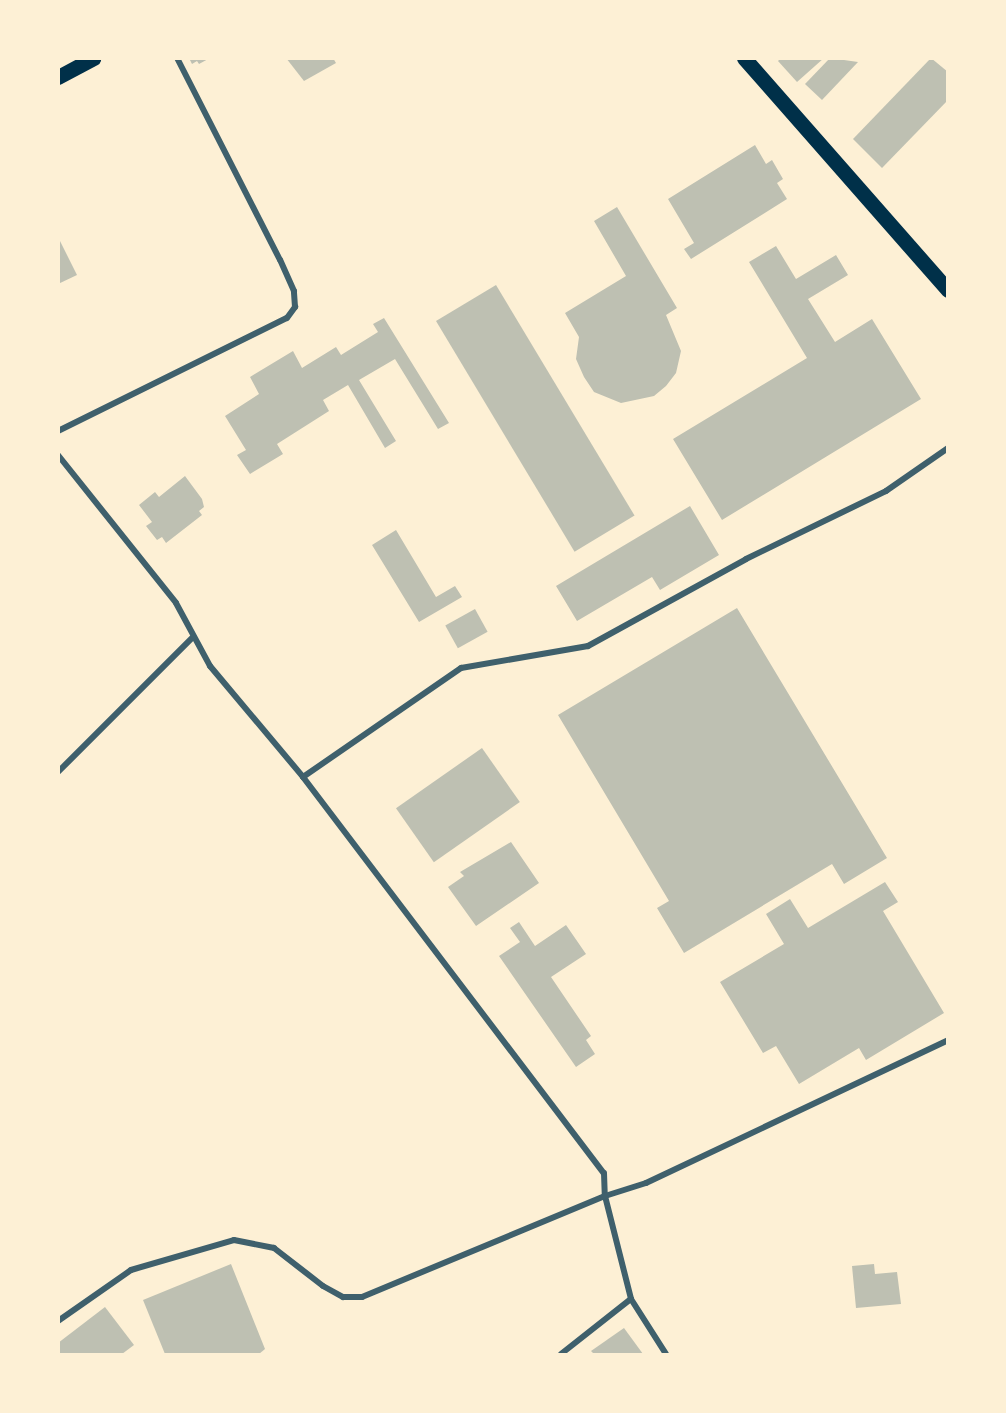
<!DOCTYPE html>
<html>
<head>
<meta charset="utf-8">
<style>
	body { margin:0 }
	#map { position:relative; width:1006px; height:1413px; overflow:hidden; background:#fdf0d5; font-family:Montserrat,sans-serif }
	div>[style] { position:absolute }
	.building>* { inset:0; background:#bec0b2; transform-origin:0 0 }
	.minor>* { height:6px; margin:-3px; padding:0 3px; transform-origin:3px; border-radius:3px; background:#3f606c }
	.primary>* { height:15px; margin:-7.5px; padding:0 7.5px; transform-origin:7.5px; border-radius:7.5px; background:#003049 }
	span { translate:-50% -50%; white-space:nowrap; text-align:center; line-height:1.15; -webkit-text-stroke:6px #fdf0d5; paint-order:stroke }
	.frame { position:absolute; inset:0; border:60px solid #fdf0d5; pointer-events:none }
</style>
</head>
<body>
<div id="map">
	<div class="building">
		<div style="clip-path:polygon(189px 58px,210px 58px,199px 64px,197px 61px,192px 64px)"></div>
		<div style="clip-path:polygon(286px 58px,333px 58px,336px 63px,304px 81px)"></div>
		<div style="clip-path:polygon(781px 58px,824px 58px,797px 82px,778px 61px)"></div>
		<div style="clip-path:polygon(830px 58px,858px 62px,822px 100px,805px 84px)"></div>
		<div style="clip-path:polygon(931px 58px,948px 72px,948px 100px,882px 168px,853px 139px)"></div>
		<div style="clip-path:polygon(755px 145px,766px 164px,772px 160px,783px 179px,777px 183px,787px 199px,691px 259px,684px 249px,694px 243px,668px 199px)"></div>
		<div style="clip-path:polygon(617px 207px,677px 308px,666px 315px,681px 351px,676px 373px,666px 386px,654px 396px,621px 403px,594px 392px,584px 377px,576px 359px,579px 337px,565px 313px,626px 276px,594px 221px)"></div>
		<div style="clip-path:polygon(58px 237px,77px 275px,58px 284px)"></div>
		<div style="clip-path:polygon(776px 246px,796px 279px,836px 255px,848px 275px,808px 299px,835px 342px,872px 319px,921px 399px,722px 520px,673px 439px,807px 358px,749px 262px)"></div>
		<div style="left:496px;top:285px;width:269px;height:70px;rotate:59deg"></div>
		<div style="clip-path:polygon(384px 318px,449px 423px,438px 429px,395px 359px,359px 380px,396px 441px,385px 448px,348px 385px,323px 400px,329px 411px,277px 444px,283px 454px,250px 474px,237px 455px,246px 450px,225px 416px,259px 394px,250px 377px,293px 351px,302px 368px,336px 347px,341px 355px,378px 332px,373px 324px)"></div>
		<div style="clip-path:polygon(185px 476px,202px 499px,204px 507px,199px 511px,202px 515px,166px 543px,162px 537px,157px 540px,146px 526px,152px 522px,139px 505px,155px 492px,159px 497px)"></div>
		<div style="clip-path:polygon(690px 506px,719px 555px,660px 590px,652px 577px,577px 621px,556px 586px)"></div>
		<div style="clip-path:polygon(396px 530px,436px 597px,455px 586px,462px 597px,419px 622px,372px 545px)"></div>
		<div style="clip-path:polygon(737px 608px,887px 858px,844px 884px,832px 864px,684px 953px,657px 908px,669px 901px,558px 715px)"></div>
		<div style="left:475px;top:609px;width:26px;height:34px;rotate:61deg"></div>
		<div style="left:482px;top:748px;width:66px;height:105px;rotate:55deg"></div>
		<div style="clip-path:polygon(511px 842px,539px 883px,476px 926px,448px 887px,464px 876px,460px 872px)"></div>
		<div style="clip-path:polygon(885px 882px,898px 902px,883px 911px,944px 1013px,866px 1060px,859px 1048px,799px 1084px,776px 1046px,763px 1053px,720px 982px,784px 944px,766px 914px,790px 899px,808px 928px)"></div>
		<div style="clip-path:polygon(519px 922px,535px 946px,566px 925px,586px 954px,551px 977px,591px 1036px,586px 1040px,595px 1054px,576px 1067px,499px 956px,520px 942px,510px 928px)"></div>
		<div style="clip-path:polygon(231px 1264px,265px 1349px,259px 1354px,165px 1354px,143px 1300px)"></div>
		<div style="clip-path:polygon(874px 1264px,875px 1274px,897px 1272px,901px 1304px,856px 1308px,852px 1266px)"></div>
		<div style="clip-path:polygon(105px 1307px,134px 1345px,122px 1354px,58px 1354px,58px 1343px)"></div>
		<div style="clip-path:polygon(624px 1328px,643px 1354px,594px 1354px,591px 1351px)"></div>
	</div>
	<div class="minor">
		<div style="left:58px;top:431px;width:255px;rotate:-26.3deg"></div>
		<div style="left:287px;top:318px;width:14px;rotate:-54deg"></div>
		<div style="left:295px;top:307px;width:16px;rotate:-94deg"></div>
		<div style="left:294px;top:291px;width:34px;rotate:-114deg"></div>
		<div style="left:280px;top:260px;width:227px;rotate:-117deg"></div>
		<div style="left:58px;top:455px;width:189px;rotate:51.4deg"></div>
		<div style="left:176px;top:603px;width:72px;rotate:61.6deg"></div>
		<div style="left:210px;top:666px;width:145px;rotate:50deg"></div>
		<div style="left:303px;top:777px;width:497px;rotate:52.8deg"></div>
		<div style="left:604px;top:1173px;width:23px;rotate:88deg"></div>
		<div style="left:605px;top:1196px;width:106px;rotate:75.8deg"></div>
		<div style="left:631px;top:1299px;width:65px;rotate:57.5deg"></div>
		<div style="left:58px;top:772px;width:190px;rotate:-45deg"></div>
		<div style="left:303px;top:777px;width:192px;rotate:-34.6deg"></div>
		<div style="left:461px;top:668px;width:129px;rotate:-9.8deg"></div>
		<div style="left:588px;top:646px;width:180px;rotate:-28.8deg"></div>
		<div style="left:746px;top:559px;width:156px;rotate:-25.9deg"></div>
		<div style="left:886px;top:491px;width:75px;rotate:-34.7deg"></div>
		<div style="left:58px;top:1321px;width:89px;rotate:-34.9deg"></div>
		<div style="left:131px;top:1270px;width:107px;rotate:-16.2deg"></div>
		<div style="left:234px;top:1240px;width:41px;rotate:11.3deg"></div>
		<div style="left:274px;top:1248px;width:62px;rotate:37.8deg"></div>
		<div style="left:323px;top:1286px;width:23px;rotate:29deg"></div>
		<div style="left:343px;top:1297px;width:19px"></div>
		<div style="left:362px;top:1297px;width:263px;rotate:-22.6deg"></div>
		<div style="left:605px;top:1196px;width:43px;rotate:-17.6deg"></div>
		<div style="left:646px;top:1183px;width:334px;rotate:-25.3deg"></div>
		<div style="left:561px;top:1354px;width:89px;rotate:-38.2deg"></div>
	</div>
	<div class="primary">
		<div style="left:744px;top:58px;width:309px;rotate:48.7deg"></div>
		<div style="left:58px;top:77px;width:40px;rotate:-28deg"></div>
	</div>
	<div class="frame"></div>
</div>
</body>
</html>
